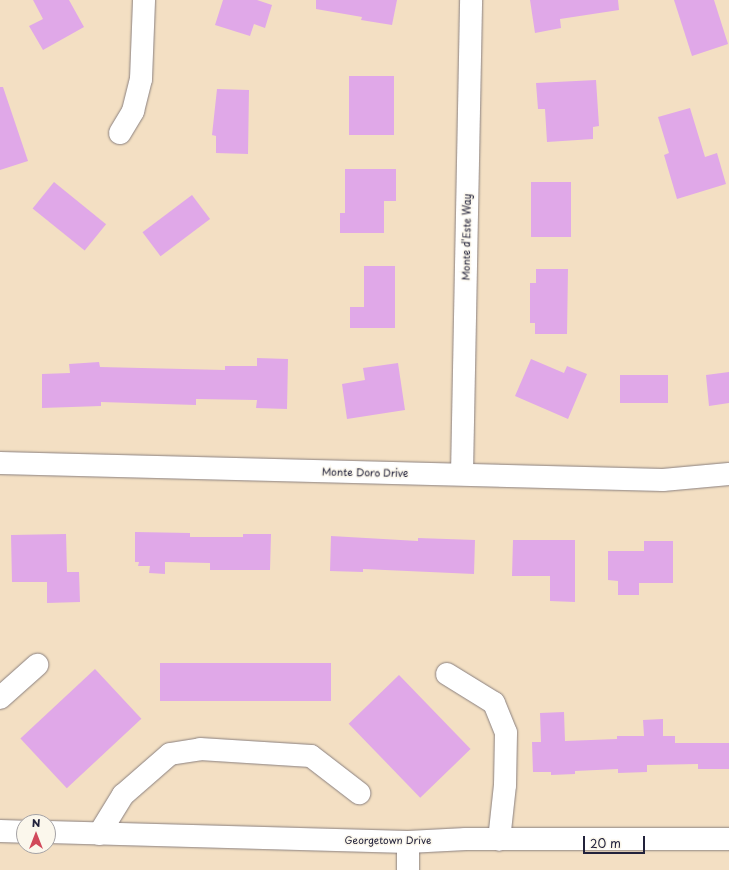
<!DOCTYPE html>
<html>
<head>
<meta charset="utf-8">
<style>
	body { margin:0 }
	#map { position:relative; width:729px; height:870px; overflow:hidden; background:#f3dfc3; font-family:"Playpen Sans",sans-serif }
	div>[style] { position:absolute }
	.building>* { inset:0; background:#e0a8e8; transform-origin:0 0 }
	.roads { filter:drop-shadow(0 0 1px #8a807f) drop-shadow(0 0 1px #8a807f) }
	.minor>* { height:22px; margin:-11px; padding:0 11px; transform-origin:11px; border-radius:11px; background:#fff }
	span { translate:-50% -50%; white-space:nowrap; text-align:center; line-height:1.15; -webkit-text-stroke:3px #fbf7ec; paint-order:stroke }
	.street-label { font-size:10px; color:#22223b }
	.north { position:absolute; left:16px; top:814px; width:40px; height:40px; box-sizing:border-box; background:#fbf7ec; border:1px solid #a4a2a5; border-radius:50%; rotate:0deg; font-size:11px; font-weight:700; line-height:16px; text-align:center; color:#22223b }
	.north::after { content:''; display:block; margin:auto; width:14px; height:18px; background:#d1495b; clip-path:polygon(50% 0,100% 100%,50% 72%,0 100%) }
	.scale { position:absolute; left:583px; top:836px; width:62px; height:18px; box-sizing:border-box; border:2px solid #22223b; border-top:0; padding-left:5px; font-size:12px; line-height:14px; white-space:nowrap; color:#22223b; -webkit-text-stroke:3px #fbf7ec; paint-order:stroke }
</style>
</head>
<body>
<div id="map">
	<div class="building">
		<div style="clip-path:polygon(33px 0,69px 0,84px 27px,43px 50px,29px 26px,43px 19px)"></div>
		<div style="clip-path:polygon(223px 0,257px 0,272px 5px,265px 28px,254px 24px,250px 36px,215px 25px)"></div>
		<div style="clip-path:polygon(316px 0,397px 0,392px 25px,361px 20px,362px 17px,316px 9px)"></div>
		<div style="clip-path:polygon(530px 0,618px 0,619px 10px,560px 19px,561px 28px,535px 33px)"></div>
		<div style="clip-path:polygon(674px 0,714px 0,728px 44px,692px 56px)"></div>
		<div style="left:349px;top:76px;width:45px;height:59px"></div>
		<div style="clip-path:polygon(596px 80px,599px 126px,593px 127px,593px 139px,547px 142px,545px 109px,538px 109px,536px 83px)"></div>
		<div style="clip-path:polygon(0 87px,3px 87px,28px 161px,0 170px)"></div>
		<div style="clip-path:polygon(217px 89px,249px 90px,248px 154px,216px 153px,216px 136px,212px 135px)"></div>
		<div style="clip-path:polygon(690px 108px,705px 157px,717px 153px,726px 184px,677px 199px,664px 155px,669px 153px,658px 117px)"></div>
		<div style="clip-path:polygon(345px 169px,396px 169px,396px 201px,384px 201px,384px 233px,340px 233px,340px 213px,345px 213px)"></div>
		<div style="left:54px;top:182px;width:67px;height:34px;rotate:39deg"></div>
		<div style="left:531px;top:182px;width:40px;height:55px"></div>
		<div style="left:192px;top:195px;width:30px;height:62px;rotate:53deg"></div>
		<div style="clip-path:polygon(364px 266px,395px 266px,395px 328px,350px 328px,350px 307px,364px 307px)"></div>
		<div style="clip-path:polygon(536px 269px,568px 269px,567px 334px,535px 334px,535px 323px,530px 323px,530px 283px,536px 283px)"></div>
		<div style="clip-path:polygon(257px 358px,288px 359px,287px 409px,256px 408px,257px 400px,196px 399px,196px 405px,101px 402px,101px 406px,42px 408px,42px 374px,70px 373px,69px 364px,99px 362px,100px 367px,225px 370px,225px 366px,257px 366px)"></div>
		<div style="clip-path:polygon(531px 359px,564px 373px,567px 366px,587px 374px,568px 419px,515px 396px)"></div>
		<div style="clip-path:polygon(398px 363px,405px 410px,347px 419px,342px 384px,365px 380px,363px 368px)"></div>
		<div style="clip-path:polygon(729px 372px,729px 403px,709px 406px,706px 375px)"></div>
		<div style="left:668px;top:375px;width:28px;height:48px;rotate:90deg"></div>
		<div style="clip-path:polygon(135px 532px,190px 533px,190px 537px,243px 537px,243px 534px,271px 534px,270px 570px,210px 570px,210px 563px,165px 562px,165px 574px,149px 573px,150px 566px,138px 566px,139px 562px,135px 562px)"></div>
		<div style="clip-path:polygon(66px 534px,67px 572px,79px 572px,80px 602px,47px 603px,47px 582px,12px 582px,11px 535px)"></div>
		<div style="clip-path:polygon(331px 536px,418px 541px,418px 538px,475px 540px,474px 574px,363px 569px,363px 572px,330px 571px)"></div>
		<div style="clip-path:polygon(513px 540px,575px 540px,575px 602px,550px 601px,550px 576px,512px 576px)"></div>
		<div style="clip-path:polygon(644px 541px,673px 541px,673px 583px,639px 583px,639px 595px,618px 595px,618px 581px,608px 580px,608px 551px,644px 551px)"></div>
		<div style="left:160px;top:663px;width:171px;height:38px"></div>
		<div style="left:95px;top:669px;width:68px;height:102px;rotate:47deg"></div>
		<div style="left:399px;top:675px;width:103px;height:70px;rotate:46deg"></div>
		<div style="clip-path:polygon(564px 712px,565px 741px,617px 739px,617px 736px,644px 736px,643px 720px,663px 719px,663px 736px,675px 736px,675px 743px,729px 743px,729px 769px,698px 769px,698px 764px,647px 765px,647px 772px,618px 773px,618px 769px,575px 771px,575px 774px,551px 775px,551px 772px,533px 772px,532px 742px,541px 742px,540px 713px)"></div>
	</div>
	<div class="roads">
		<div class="minor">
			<div style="left:120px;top:133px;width:26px;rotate:-59deg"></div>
			<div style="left:133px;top:111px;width:33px;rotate:-76deg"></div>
			<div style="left:141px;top:79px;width:79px;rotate:-87.8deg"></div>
			<div style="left:0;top:463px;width:663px;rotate:1.47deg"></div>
			<div style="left:663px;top:480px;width:66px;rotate:-5.2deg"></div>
			<div style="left:462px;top:474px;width:474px;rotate:-88.9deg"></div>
			<div style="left:447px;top:674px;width:55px;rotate:31.7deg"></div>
			<div style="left:494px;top:703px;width:32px;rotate:68deg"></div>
			<div style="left:506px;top:733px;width:52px;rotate:91.1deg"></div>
			<div style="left:505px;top:785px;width:55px;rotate:96.2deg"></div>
			<div style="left:0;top:698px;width:50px;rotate:-41.7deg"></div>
			<div style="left:0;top:831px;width:24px;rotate:2deg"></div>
			<div style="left:48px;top:832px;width:360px;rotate:1.6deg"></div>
			<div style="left:408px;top:842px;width:58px;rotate:-3deg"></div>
			<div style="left:466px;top:839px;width:263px"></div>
			<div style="left:99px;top:834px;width:46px;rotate:-58.4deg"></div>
			<div style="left:123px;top:795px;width:62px;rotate:-41.1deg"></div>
			<div style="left:170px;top:754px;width:30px;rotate:-9deg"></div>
			<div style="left:200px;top:749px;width:111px;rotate:3.6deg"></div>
			<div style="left:311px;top:756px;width:61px;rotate:37.6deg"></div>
			<div style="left:408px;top:870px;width:28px;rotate:-90deg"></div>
		</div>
	</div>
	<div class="street-label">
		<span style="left:466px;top:237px;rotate:-89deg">Monte d'Este Way</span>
		<span style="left:365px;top:472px;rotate:1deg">Monte Doro Drive</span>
		<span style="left:388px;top:840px">Georgetown Drive</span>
	</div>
	<div class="north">N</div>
	<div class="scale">20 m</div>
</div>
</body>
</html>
